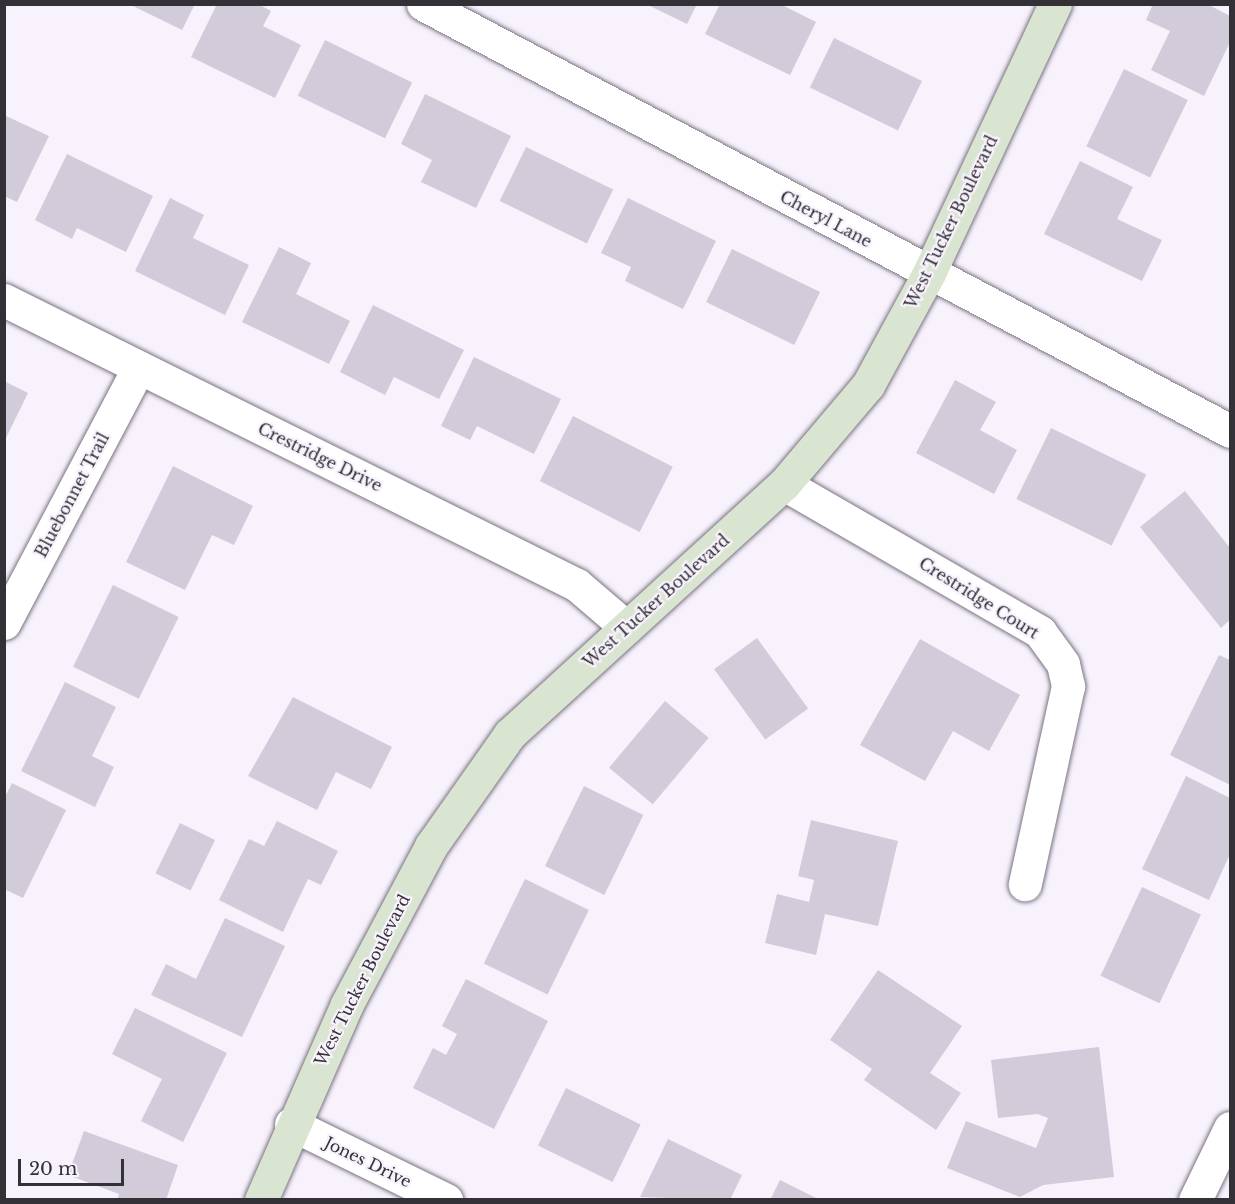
<!DOCTYPE html>
<html>
<head>
<meta charset="utf-8">
<style>
	body { margin:0 }
	#map { position:relative; width:1235px; height:1204px; overflow:hidden; background:#f8f2fd; font-family:"Libre Baskerville",serif }
	div>[style] { position:absolute }
	.building>* { inset:0; background:#d2cbd9; transform-origin:0 0 }
	.roads { filter:drop-shadow(0 0 2px #7a7480) drop-shadow(0 0 2px #7a7480) }
	.street>* { height:33px; margin:-16.5px; padding:0 16.5px; transform-origin:16.5px; border-radius:16.5px; background:#fff }
	.secondary>* { height:33px; margin:-16.5px; padding:0 16.5px; transform-origin:16.5px; border-radius:16.5px; background:#dae5d1 }
	span { translate:-50% -50%; white-space:nowrap; text-align:center; line-height:1.15; -webkit-text-stroke:4.5px #f8f2fd; paint-order:stroke }
	.street-label { font-size:16px; color:#333136 }
	.frame { position:absolute; inset:0; border:6px solid #333136; pointer-events:none }
	.scale { position:absolute; left:18px; top:1159px; width:106px; height:27px; box-sizing:border-box; border:3px solid #333136; border-top:0; padding-left:8px; font-size:18px; line-height:21px; white-space:nowrap; color:#333136; -webkit-text-stroke:4px #f8f2fd; paint-order:stroke }
</style>
</head>
<body>
<div id="map">
	<div class="building">
		<div style="clip-path:polygon(129px 4px,195px 4px,182px 30px)"></div>
		<div style="clip-path:polygon(217px 4px,258px 4px,271px 11px,263px 26px,301px 45px,275px 98px,191px 57px)"></div>
		<div style="clip-path:polygon(646px 4px,697px 4px,687px 24px)"></div>
		<div style="clip-path:polygon(720px 4px,780px 4px,816px 22px,790px 75px,705px 34px)"></div>
		<div style="clip-path:polygon(1153px 4px,1207px 4px,1230px 16px,1230px 42px,1204px 96px,1151px 70px,1170px 31px,1146px 20px)"></div>
		<div style="left:834px;top:38px;width:98px;height:55px;rotate:26deg"></div>
		<div style="left:325px;top:40px;width:97px;height:62px;rotate:26deg"></div>
		<div style="left:1124px;top:69px;width:71px;height:86px;rotate:26deg"></div>
		<div style="clip-path:polygon(425px 94px,511px 136px,476px 208px,421px 182px,432px 160px,401px 144px)"></div>
		<div style="clip-path:polygon(4px 115px,49px 136px,17px 202px,4px 196px)"></div>
		<div style="left:526px;top:147px;width:97px;height:60px;rotate:26deg"></div>
		<div style="clip-path:polygon(67px 154px,153px 196px,126px 252px,77px 228px,72px 239px,35px 220px)"></div>
		<div style="clip-path:polygon(1080px 161px,1133px 187px,1117px 219px,1162px 240px,1142px 281px,1044px 234px)"></div>
		<div style="clip-path:polygon(170px 198px,204px 215px,193px 238px,249px 265px,225px 315px,135px 271px)"></div>
		<div style="clip-path:polygon(628px 198px,716px 241px,683px 309px,625px 281px,631px 267px,601px 253px)"></div>
		<div style="clip-path:polygon(279px 247px,311px 263px,296px 294px,350px 321px,329px 364px,242px 322px)"></div>
		<div style="left:732px;top:249px;width:98px;height:59px;rotate:26deg"></div>
		<div style="clip-path:polygon(373px 305px,464px 350px,439px 399px,394px 377px,385px 395px,340px 372px)"></div>
		<div style="clip-path:polygon(474px 357px,561px 399px,534px 454px,477px 426px,470px 440px,441px 426px)"></div>
		<div style="clip-path:polygon(955px 380px,996px 402px,980px 430px,1017px 450px,994px 494px,916px 453px)"></div>
		<div style="clip-path:polygon(4px 381px,28px 393px,4px 442px)"></div>
		<div style="left:573px;top:416px;width:112px;height:73px;rotate:27deg"></div>
		<div style="left:1051px;top:428px;width:106px;height:79px;rotate:26deg"></div>
		<div style="clip-path:polygon(173px 466px,253px 506px,234px 545px,212px 535px,185px 590px,126px 562px)"></div>
		<div style="clip-path:polygon(1185px 491px,1230px 548px,1230px 620px,1221px 628px,1140px 527px)"></div>
		<div style="left:113px;top:585px;width:73px;height:91px;rotate:26deg"></div>
		<div style="left:757px;top:638px;width:87px;height:53px;rotate:54deg"></div>
		<div style="clip-path:polygon(920px 639px,1020px 695px,989px 751px,953px 731px,925px 781px,860px 745px)"></div>
		<div style="clip-path:polygon(1219px 655px,1230px 660px,1230px 785px,1170px 755px)"></div>
		<div style="clip-path:polygon(65px 682px,116px 707px,92px 756px,114px 767px,95px 807px,21px 771px)"></div>
		<div style="clip-path:polygon(293px 697px,392px 747px,371px 789px,336px 772px,317px 810px,248px 776px)"></div>
		<div style="left:665px;top:701px;width:57px;height:87px;rotate:40deg"></div>
		<div style="clip-path:polygon(1186px 776px,1230px 798px,1230px 854px,1209px 900px,1142px 869px)"></div>
		<div style="clip-path:polygon(12px 783px,66px 810px,23px 898px,4px 889px,4px 799px)"></div>
		<div style="left:584px;top:786px;width:66px;height:89px;rotate:26deg"></div>
		<div style="clip-path:polygon(811px 820px,898px 841px,878px 926px,825px 914px,816px 955px,765px 943px,777px 894px,809px 902px,814px 880px,798px 876px)"></div>
		<div style="clip-path:polygon(277px 821px,338px 851px,321px 885px,308px 879px,283px 932px,219px 900px,249px 839px,264px 846px)"></div>
		<div style="left:180px;top:823px;width:39px;height:56px;rotate:26deg"></div>
		<div style="left:525px;top:879px;width:71px;height:94px;rotate:26deg"></div>
		<div style="left:1142px;top:887px;width:65px;height:98px;rotate:25deg"></div>
		<div style="clip-path:polygon(225px 918px,285px 946px,242px 1037px,151px 995px,166px 964px,196px 979px)"></div>
		<div style="clip-path:polygon(878px 970px,962px 1026px,930px 1073px,961px 1093px,936px 1130px,864px 1080px,872px 1069px,830px 1040px)"></div>
		<div style="clip-path:polygon(466px 979px,548px 1021px,494px 1129px,413px 1088px,433px 1048px,446px 1055px,457px 1034px,442px 1026px)"></div>
		<div style="clip-path:polygon(135px 1008px,227px 1053px,183px 1142px,141px 1121px,162px 1079px,112px 1054px)"></div>
		<div style="clip-path:polygon(1099px 1047px,1114px 1177px,1043px 1185px,1020px 1197px,947px 1168px,966px 1121px,1036px 1148px,1048px 1118px,1037px 1114px,998px 1118px,991px 1060px)"></div>
		<div style="left:566px;top:1088px;width:83px;height:64px;rotate:26deg"></div>
		<div style="clip-path:polygon(84px 1131px,178px 1165px,166px 1200px,117px 1200px,119px 1194px,68px 1175px)"></div>
		<div style="clip-path:polygon(668px 1139px,742px 1175px,730px 1200px,640px 1197px)"></div>
		<div style="clip-path:polygon(780px 1180px,820px 1200px,770px 1200px)"></div>
	</div>
	<div class="roads">
		<div class="street">
			<div style="left:423px;top:4px;width:913px;rotate:27.88deg"></div>
			<div style="left:4px;top:300px;width:640px;rotate:26.44deg"></div>
			<div style="left:577px;top:585px;width:65px;rotate:40.6deg"></div>
			<div style="left:784px;top:484px;width:296px;rotate:30deg"></div>
			<div style="left:1040px;top:632px;width:39px;rotate:54deg"></div>
			<div style="left:1063px;top:664px;width:23px;rotate:77deg"></div>
			<div style="left:1068px;top:686px;width:203px;rotate:102.3deg"></div>
			<div style="left:4px;top:623px;width:289px;rotate:-62.2deg"></div>
			<div style="left:291px;top:1124px;width:173px;rotate:26.1deg"></div>
			<div style="left:1195px;top:1200px;width:80px;rotate:-64.1deg"></div>
		</div>
		<div class="secondary">
			<div style="left:261px;top:1200px;width:214px;rotate:-66.3deg"></div>
			<div style="left:347px;top:1004px;width:179px;rotate:-62deg"></div>
			<div style="left:431px;top:846px;width:137px;rotate:-54.8deg"></div>
			<div style="left:510px;top:734px;width:371px;rotate:-42.4deg"></div>
			<div style="left:784px;top:484px;width:130px;rotate:-49.7deg"></div>
			<div style="left:868px;top:385px;width:128px;rotate:-61.4deg"></div>
			<div style="left:929px;top:273px;width:297px;rotate:-64.9deg"></div>
		</div>
	</div>
	<div class="street-label">
		<span style="left:826px;top:219px;rotate:28deg">Cheryl Lane</span>
		<span style="left:951px;top:222px;rotate:-64deg">West Tucker Boulevard</span>
		<span style="left:320px;top:457px;rotate:26deg">Crestridge Drive</span>
		<span style="left:72px;top:495px;rotate:-62deg">Bluebonnet Trail</span>
		<span style="left:979px;top:598px;rotate:32deg">Crestridge Court</span>
		<span style="left:656px;top:601px;rotate:-42deg">West Tucker Boulevard</span>
		<span style="left:362px;top:980px;rotate:-63deg">West Tucker Boulevard</span>
		<span style="left:368px;top:1162px;rotate:26deg">Jones Drive</span>
	</div>
	<div class="frame"></div>
	<div class="scale">20 m</div>
</div>
</body>
</html>
